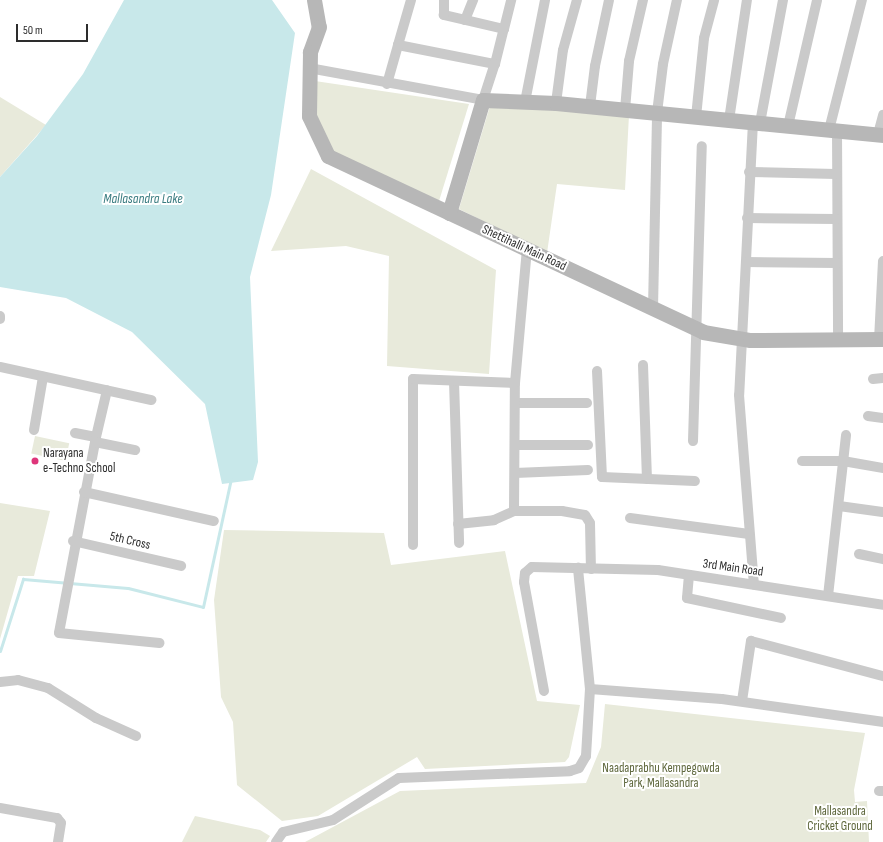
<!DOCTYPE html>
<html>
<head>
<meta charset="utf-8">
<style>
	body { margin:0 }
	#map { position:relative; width:883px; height:842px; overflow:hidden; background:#fff; font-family:"Sofia Sans Condensed",sans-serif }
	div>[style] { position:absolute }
	.green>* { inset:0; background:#e8eadb; transform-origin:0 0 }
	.water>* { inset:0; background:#c8e8ea }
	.stream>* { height:3px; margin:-1.5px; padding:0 1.5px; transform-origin:1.5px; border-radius:1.5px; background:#c8e8ea }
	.street>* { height:10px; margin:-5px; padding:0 5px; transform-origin:5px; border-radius:5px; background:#cacaca }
	.secondary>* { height:15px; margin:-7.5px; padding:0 7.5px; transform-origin:7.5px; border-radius:7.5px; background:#b7b7b7 }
	.dots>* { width:11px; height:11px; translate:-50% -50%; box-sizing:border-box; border:2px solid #fff; border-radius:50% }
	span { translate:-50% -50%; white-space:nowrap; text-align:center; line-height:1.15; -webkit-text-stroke:4px #fff; paint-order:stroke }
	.street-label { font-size:13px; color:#2d2d2d }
	.poi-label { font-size:13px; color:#2d2d2d }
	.left { translate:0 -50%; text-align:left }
	.park-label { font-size:13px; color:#5e673c }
	.water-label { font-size:14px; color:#3a7c80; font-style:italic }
	.scale { position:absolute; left:16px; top:24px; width:72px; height:18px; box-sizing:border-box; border:2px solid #2d2d2d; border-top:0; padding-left:5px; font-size:12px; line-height:14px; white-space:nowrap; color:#2d2d2d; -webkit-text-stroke:3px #fff; paint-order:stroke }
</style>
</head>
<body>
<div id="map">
	<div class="green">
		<div style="clip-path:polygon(315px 81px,469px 104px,439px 201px,330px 153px,317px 116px)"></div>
		<div style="clip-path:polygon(0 97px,46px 125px,0 177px)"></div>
		<div style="clip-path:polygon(490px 106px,629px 115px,625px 190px,557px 184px,547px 253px,459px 209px)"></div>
		<div style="clip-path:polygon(311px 169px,496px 270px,489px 374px,387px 366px,389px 256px,346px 246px,271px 251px)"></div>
		<div style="left:35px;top:436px;width:35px;height:18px;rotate:12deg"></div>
		<div style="clip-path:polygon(0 503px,50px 511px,34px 576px,18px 576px,0 639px)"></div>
		<div style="clip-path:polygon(224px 530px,384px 533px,391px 565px,505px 551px,537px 701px,580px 705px,569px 757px,565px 762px,425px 769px,417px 757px,318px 816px,282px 821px,237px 785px,233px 722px,221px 697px,214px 600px)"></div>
		<div style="clip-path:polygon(605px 704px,865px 733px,854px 790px,855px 802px,867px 801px,869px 842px,305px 842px,400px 791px,586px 783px,601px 747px)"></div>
		<div style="clip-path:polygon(195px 816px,260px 830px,270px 836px,266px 842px,182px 842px)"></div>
	</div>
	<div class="water">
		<div style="clip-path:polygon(124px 0,272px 0,295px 33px,271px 195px,250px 277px,258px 462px,253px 480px,222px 484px,205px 404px,132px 332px,66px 298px,0 287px,0 177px,37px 136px,83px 74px)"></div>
	</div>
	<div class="stream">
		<div style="left:0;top:651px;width:76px;rotate:-72.3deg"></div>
		<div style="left:23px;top:579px;width:105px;rotate:4.9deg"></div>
		<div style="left:128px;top:588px;width:77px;rotate:14.2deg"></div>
		<div style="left:203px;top:607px;width:131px;rotate:-77.7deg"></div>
	</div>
	<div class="street">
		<div style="left:411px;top:0;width:47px;rotate:106.1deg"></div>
		<div style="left:398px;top:45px;width:99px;rotate:11.1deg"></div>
		<div style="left:495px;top:64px;width:36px;rotate:-76deg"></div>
		<div style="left:504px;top:29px;width:62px;rotate:-166.9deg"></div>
		<div style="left:444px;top:15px;width:15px;rotate:-90deg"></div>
		<div style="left:465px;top:20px;width:22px;rotate:-68deg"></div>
		<div style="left:504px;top:29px;width:30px;rotate:-76deg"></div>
		<div style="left:309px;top:68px;width:177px;rotate:10.4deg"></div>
		<div style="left:483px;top:100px;width:38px;rotate:-72deg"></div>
		<div style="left:387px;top:84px;width:41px;rotate:-74.2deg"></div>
		<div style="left:525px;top:102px;width:104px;rotate:-78.9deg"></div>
		<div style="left:556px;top:103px;width:53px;rotate:-82.5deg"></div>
		<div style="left:563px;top:50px;width:52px;rotate:-74.4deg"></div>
		<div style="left:590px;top:106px;width:40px;rotate:-82.9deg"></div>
		<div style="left:595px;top:66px;width:67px;rotate:-78deg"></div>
		<div style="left:625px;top:110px;width:49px;rotate:-85.3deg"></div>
		<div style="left:629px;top:61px;width:63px;rotate:-77.1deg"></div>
		<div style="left:696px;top:117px;width:79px;rotate:-84.2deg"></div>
		<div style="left:704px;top:38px;width:39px;rotate:-75deg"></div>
		<div style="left:729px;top:120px;width:121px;rotate:-81.5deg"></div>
		<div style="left:753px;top:122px;width:273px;rotate:92.9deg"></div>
		<div style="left:739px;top:395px;width:190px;rotate:85.5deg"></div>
		<div style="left:760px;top:123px;width:125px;rotate:-79.4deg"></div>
		<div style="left:788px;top:126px;width:129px;rotate:-77deg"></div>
		<div style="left:829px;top:130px;width:134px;rotate:-75.8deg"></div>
		<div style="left:837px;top:130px;width:210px;rotate:89.7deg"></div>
		<div style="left:878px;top:134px;width:20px;rotate:-75deg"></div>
		<div style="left:749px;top:172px;width:87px;rotate:1.3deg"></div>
		<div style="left:747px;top:218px;width:89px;rotate:0.6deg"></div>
		<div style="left:746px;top:262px;width:91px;rotate:0.6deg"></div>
		<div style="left:653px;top:308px;width:195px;rotate:-88.8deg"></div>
		<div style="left:657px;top:113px;width:49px;rotate:-83deg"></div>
		<div style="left:663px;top:64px;width:66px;rotate:-77.7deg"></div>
		<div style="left:0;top:316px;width:3px;rotate:90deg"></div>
		<div style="left:879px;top:340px;width:79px;rotate:-87.1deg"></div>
		<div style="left:643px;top:365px;width:114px;rotate:88deg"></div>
		<div style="left:0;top:367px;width:155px;rotate:12.3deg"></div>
		<div style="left:597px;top:371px;width:106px;rotate:87.3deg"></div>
		<div style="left:602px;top:477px;width:93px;rotate:2.5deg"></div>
		<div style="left:873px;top:379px;width:10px;rotate:-6deg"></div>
		<div style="left:454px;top:381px;width:162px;rotate:88.2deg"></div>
		<div style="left:515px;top:403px;width:72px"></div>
		<div style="left:868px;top:416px;width:15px;rotate:8deg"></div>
		<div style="left:34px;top:430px;width:54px;rotate:-80.4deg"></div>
		<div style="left:75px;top:433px;width:21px;rotate:11deg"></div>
		<div style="left:96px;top:437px;width:199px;rotate:100.7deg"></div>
		<div style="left:59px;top:633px;width:101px;rotate:5.7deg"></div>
		<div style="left:96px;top:437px;width:48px;rotate:-76.8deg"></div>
		<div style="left:693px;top:441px;width:295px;rotate:-88.3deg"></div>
		<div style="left:95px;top:442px;width:41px;rotate:11.3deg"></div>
		<div style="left:515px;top:445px;width:73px"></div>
		<div style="left:802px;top:461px;width:41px"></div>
		<div style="left:843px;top:461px;width:41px;rotate:9.9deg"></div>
		<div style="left:515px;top:473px;width:73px;rotate:-2.4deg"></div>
		<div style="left:84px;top:492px;width:133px;rotate:12.6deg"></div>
		<div style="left:839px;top:506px;width:44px;rotate:7.8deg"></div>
		<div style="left:514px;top:511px;width:128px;rotate:-89.6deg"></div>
		<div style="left:515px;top:383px;width:135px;rotate:-84.9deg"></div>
		<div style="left:630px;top:518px;width:120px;rotate:7.7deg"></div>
		<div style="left:458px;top:524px;width:36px;rotate:-6deg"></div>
		<div style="left:494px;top:520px;width:22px;rotate:-24deg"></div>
		<div style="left:514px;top:511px;width:48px"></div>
		<div style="left:562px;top:511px;width:23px;rotate:10deg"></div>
		<div style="left:585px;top:515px;width:9px;rotate:58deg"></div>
		<div style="left:590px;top:523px;width:46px;rotate:88.8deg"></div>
		<div style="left:73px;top:541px;width:111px;rotate:13deg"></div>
		<div style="left:413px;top:545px;width:166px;rotate:-90deg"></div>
		<div style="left:413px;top:379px;width:102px;rotate:2.2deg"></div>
		<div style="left:859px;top:554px;width:25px;rotate:12deg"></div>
		<div style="left:689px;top:575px;width:23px;rotate:95deg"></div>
		<div style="left:687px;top:598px;width:96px;rotate:12deg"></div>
		<div style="left:828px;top:596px;width:162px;rotate:-83.6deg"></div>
		<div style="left:0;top:682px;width:18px;rotate:-6deg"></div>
		<div style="left:18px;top:680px;width:31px;rotate:15deg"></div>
		<div style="left:48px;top:688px;width:57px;rotate:32deg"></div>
		<div style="left:96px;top:718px;width:44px;rotate:24.2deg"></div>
		<div style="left:590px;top:689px;width:132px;rotate:4.3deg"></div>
		<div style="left:722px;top:699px;width:163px;rotate:8.1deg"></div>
		<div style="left:544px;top:691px;width:111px;rotate:-100.4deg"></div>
		<div style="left:524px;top:582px;width:9px;rotate:-84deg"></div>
		<div style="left:525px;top:573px;width:9px;rotate:-41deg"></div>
		<div style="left:532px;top:567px;width:126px;rotate:1.4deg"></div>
		<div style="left:658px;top:570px;width:228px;rotate:8.8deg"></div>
		<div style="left:742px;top:701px;width:61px;rotate:-81.5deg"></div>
		<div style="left:751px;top:641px;width:137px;rotate:14.9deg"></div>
		<div style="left:879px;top:791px;width:4px"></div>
		<div style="left:0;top:808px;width:58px;rotate:10deg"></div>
		<div style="left:57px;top:818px;width:6px;rotate:51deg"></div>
		<div style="left:61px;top:823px;width:19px;rotate:99deg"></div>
		<div style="left:276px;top:842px;width:12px;rotate:-55deg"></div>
		<div style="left:283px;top:832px;width:51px;rotate:-13.5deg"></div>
		<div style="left:333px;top:820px;width:78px;rotate:-32.5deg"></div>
		<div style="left:399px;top:778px;width:171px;rotate:-2.3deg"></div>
		<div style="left:570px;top:771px;width:9px;rotate:-18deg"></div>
		<div style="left:579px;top:768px;width:14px;rotate:-60deg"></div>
		<div style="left:586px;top:756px;width:67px;rotate:-86.6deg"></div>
		<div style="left:590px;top:689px;width:122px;rotate:-95.7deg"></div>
	</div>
	<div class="secondary">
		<div style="left:314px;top:0;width:27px;rotate:80deg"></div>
		<div style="left:319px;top:27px;width:27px;rotate:110deg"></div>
		<div style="left:310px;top:52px;width:64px;rotate:90.9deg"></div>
		<div style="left:309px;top:116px;width:44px;rotate:64.6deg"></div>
		<div style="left:328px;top:156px;width:414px;rotate:25.1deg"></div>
		<div style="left:703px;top:332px;width:48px;rotate:9.7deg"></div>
		<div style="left:750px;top:340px;width:133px;rotate:-0.4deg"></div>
		<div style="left:449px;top:213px;width:118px;rotate:-73.3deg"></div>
		<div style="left:483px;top:100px;width:73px;rotate:2.4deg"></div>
		<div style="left:556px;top:103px;width:329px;rotate:5.6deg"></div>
	</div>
	<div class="dots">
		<div style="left:35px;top:461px;background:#de357a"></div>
	</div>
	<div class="street-label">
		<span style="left:524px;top:248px;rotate:25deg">Shettihalli Main Road</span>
		<span style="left:130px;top:541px;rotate:13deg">5th Cross</span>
		<span style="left:733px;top:568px;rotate:8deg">3rd Main Road</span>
	</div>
	<div class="poi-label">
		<span class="left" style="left:43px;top:461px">Narayana<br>e-Techno School</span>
	</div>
	<div class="park-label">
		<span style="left:661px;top:776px">Naadaprabhu Kempegowda<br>Park, Mallasandra</span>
		<span style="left:840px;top:819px">Mallasandra<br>Cricket Ground</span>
	</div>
	<div class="water-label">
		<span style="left:143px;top:199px">Mallasandra Lake</span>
	</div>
	<div class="scale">50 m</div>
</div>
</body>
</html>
